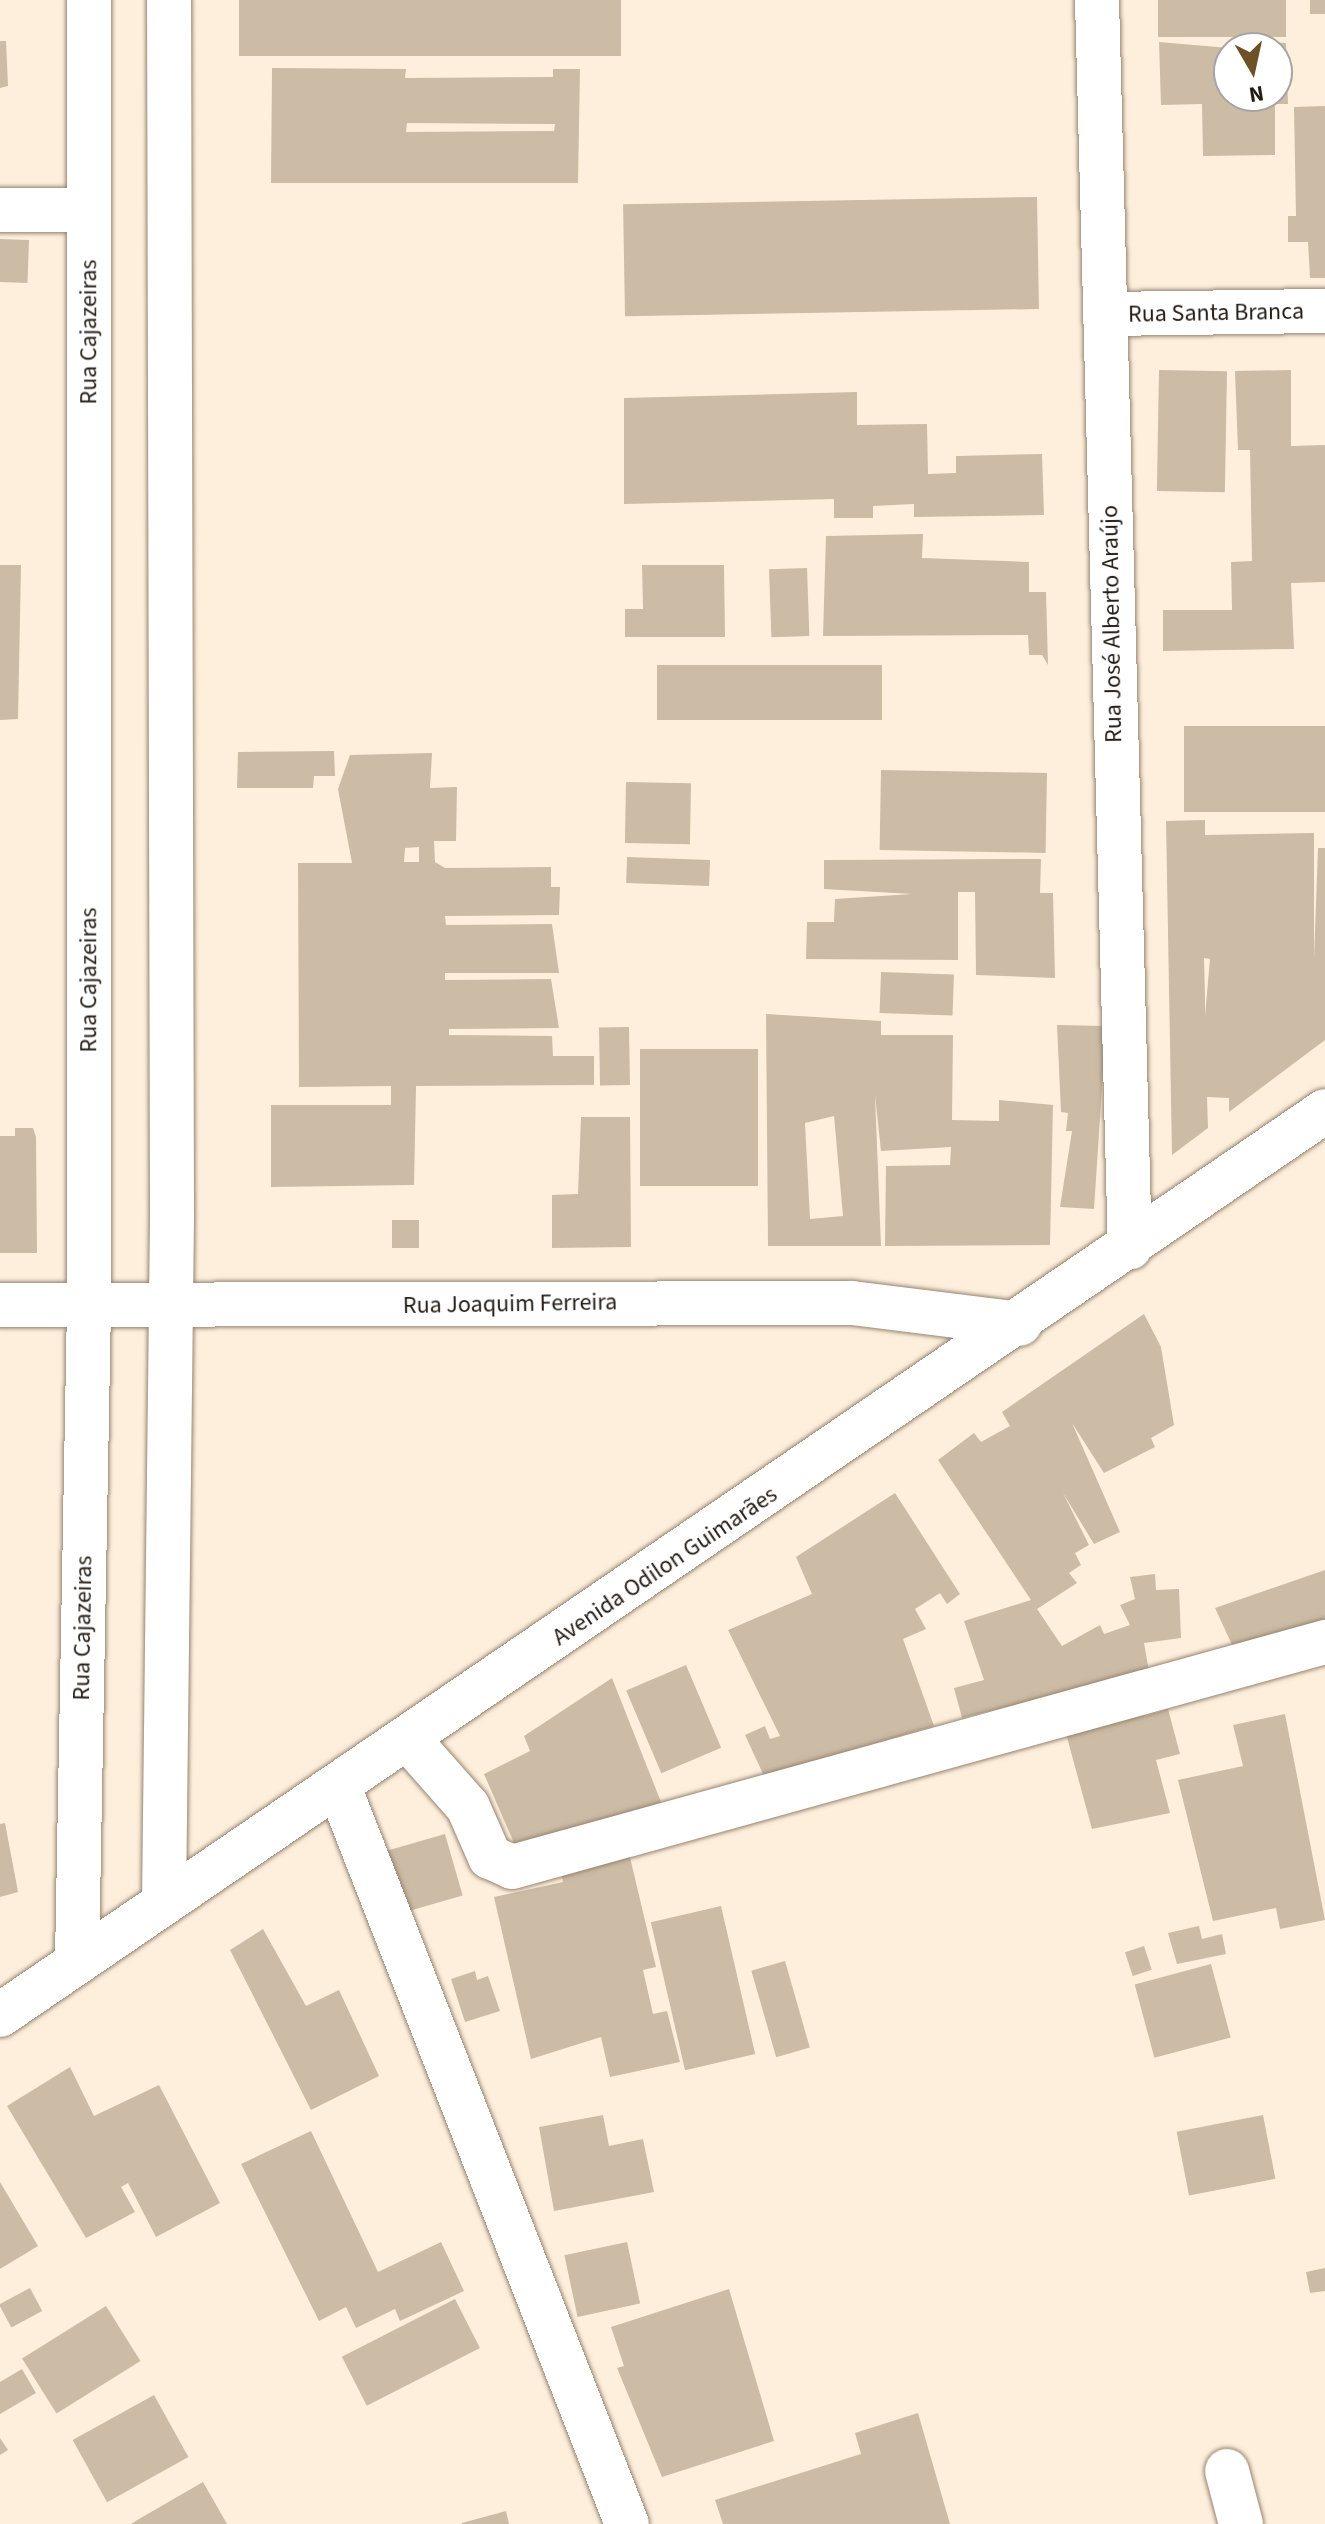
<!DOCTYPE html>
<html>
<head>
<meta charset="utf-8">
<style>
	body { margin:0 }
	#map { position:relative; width:1325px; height:2524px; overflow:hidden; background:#feefdd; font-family:"Source Sans 3",sans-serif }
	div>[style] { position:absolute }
	.building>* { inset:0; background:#ccbba5; transform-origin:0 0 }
	.roads { filter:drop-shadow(0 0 2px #958470) drop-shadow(0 0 2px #958470) }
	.minor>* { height:44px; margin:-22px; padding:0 22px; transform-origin:22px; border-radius:22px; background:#fff }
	span { translate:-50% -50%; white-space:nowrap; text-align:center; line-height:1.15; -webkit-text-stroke:6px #fff; paint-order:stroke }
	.street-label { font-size:24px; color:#241d15 }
	.north { position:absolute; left:1213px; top:32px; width:80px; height:80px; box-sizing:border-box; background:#fff; border:2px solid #a7a5a1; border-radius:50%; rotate:171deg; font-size:22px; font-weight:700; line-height:32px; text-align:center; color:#241d15 }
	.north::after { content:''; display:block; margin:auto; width:28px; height:36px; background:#6f5126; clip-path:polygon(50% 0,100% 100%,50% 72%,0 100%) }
</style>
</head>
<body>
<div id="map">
	<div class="building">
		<div style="left:239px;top:0;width:382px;height:56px"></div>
		<div style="left:1158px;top:0;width:128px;height:37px"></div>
		<div style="left:1310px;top:0;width:15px;height:14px"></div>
		<div style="clip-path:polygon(0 41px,6px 41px,8px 86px,0 88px)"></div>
		<div style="clip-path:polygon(1159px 42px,1229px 48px,1229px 96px,1277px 96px,1277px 48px,1262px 42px,1286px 43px,1288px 104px,1275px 104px,1275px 155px,1203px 156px,1202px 104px,1161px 105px)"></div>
		<div style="clip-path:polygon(evenodd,272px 68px,406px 69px,405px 78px,553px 77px,553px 69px,580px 69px,578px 183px,271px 183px,272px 68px,407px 123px,555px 124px,554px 131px,406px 132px,407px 123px)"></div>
		<div style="clip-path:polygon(1325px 106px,1325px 278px,1310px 278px,1308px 242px,1288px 242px,1288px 216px,1296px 216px,1294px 107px)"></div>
		<div style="left:1037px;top:197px;width:112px;height:414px;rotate:89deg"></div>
		<div style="left:0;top:239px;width:29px;height:43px;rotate:2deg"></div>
		<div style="left:1159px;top:370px;width:68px;height:121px;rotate:1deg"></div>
		<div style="clip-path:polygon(1291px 370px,1291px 446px,1325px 445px,1325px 582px,1291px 583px,1294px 649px,1163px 651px,1163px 610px,1232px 610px,1231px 562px,1252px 561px,1250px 450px,1238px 450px,1235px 371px)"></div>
		<div style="clip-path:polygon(857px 392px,857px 425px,927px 424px,928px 474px,956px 473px,956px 456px,1042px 454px,1044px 515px,914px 517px,914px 504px,873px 506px,873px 518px,834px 518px,834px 499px,624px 504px,624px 398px)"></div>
		<div style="clip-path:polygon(923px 534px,922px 558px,1029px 562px,1029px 592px,1046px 592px,1048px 665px,1042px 655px,1029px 655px,1028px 635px,823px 636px,826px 536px)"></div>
		<div style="clip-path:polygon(0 565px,21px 565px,18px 719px,0 720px)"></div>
		<div style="clip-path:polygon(642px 565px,724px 565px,725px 637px,625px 637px,625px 609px,643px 609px)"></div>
		<div style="left:807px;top:568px;width:68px;height:38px;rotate:88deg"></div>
		<div style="left:882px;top:665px;width:55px;height:225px;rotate:90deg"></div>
		<div style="left:1325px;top:726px;width:86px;height:141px;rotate:90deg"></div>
		<div style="clip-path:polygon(334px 751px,335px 776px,314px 776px,313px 788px,237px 788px,238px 752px)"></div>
		<div style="clip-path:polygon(evenodd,432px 753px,430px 788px,457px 787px,456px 841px,434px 841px,435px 862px,445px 868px,551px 867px,551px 887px,560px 887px,559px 915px,445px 916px,446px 925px,552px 924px,559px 973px,445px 973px,445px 980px,551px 979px,559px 1028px,449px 1029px,449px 1035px,552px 1036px,553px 1056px,594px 1056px,594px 1085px,416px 1086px,414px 1185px,271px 1187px,271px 1105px,391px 1105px,391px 1086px,299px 1087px,298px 863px,352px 863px,338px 789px,350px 755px,432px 753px,419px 847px,419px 862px,404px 862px,405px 848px,419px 847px)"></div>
		<div style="left:881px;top:770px;width:166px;height:80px;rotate:1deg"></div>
		<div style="left:626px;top:782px;width:65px;height:61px;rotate:1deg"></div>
		<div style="clip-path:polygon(evenodd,1205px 820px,1205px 835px,1314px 833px,1314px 959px,1318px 848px,1325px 848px,1325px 1040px,1229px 1112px,1229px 1098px,1207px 1097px,1208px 1128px,1172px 1155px,1166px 821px,1205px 820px,1204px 958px,1210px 959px,1205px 1016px,1205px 997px,1204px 958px)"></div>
		<div style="clip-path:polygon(1041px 859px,1040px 893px,1053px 893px,1055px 978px,976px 975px,975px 892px,958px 892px,958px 960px,806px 959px,807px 922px,834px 922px,835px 899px,912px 894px,824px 889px,824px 860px)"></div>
		<div style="left:710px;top:860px;width:26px;height:83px;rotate:92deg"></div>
		<div style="left:881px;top:972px;width:73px;height:41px;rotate:2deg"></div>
		<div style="clip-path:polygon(evenodd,766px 1014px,881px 1021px,881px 1035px,953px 1035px,952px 1120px,999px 1121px,999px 1100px,1053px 1105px,1050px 1245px,885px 1246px,886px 1166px,950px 1165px,951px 1147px,881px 1151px,875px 1095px,881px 1246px,768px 1246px,766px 1014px,834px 1116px,843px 1216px,810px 1219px,805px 1123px,834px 1116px)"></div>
		<div style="clip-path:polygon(1057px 1025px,1106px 1026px,1094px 1209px,1060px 1207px,1072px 1131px,1066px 1131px,1068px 1113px,1061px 1112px)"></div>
		<div style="left:629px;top:1027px;width:58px;height:30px;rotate:89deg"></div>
		<div style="left:758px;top:1049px;width:137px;height:118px;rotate:90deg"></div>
		<div style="clip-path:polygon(581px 1117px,630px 1117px,631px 1247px,552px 1248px,552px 1195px,578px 1194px)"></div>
		<div style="clip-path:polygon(15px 1128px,33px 1128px,36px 1137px,37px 1253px,0 1253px,0 1136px,15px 1136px)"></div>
		<div style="left:392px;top:1220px;width:27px;height:28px"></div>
		<div style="clip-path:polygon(1144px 1314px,1161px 1347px,1174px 1425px,1151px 1438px,1155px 1447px,1104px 1473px,1072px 1423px,1120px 1532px,1094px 1544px,1063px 1493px,1089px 1545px,1075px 1553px,1081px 1565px,1069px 1573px,1077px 1583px,1037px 1609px,1062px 1646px,1100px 1625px,1104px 1634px,1130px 1625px,1120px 1605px,1135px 1599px,1130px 1577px,1155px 1574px,1156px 1590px,1179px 1589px,1181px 1638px,1144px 1643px,1149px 1671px,962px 1718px,954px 1688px,984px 1680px,964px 1621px,1031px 1600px,938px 1460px,974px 1433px,981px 1442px,1010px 1426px,1002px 1412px)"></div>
		<div style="clip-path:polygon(895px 1493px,960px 1594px,947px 1604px,940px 1593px,915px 1609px,926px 1629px,903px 1639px,934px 1726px,764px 1776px,745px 1735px,765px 1726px,770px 1739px,780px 1736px,728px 1630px,812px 1594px,796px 1557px)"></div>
		<div style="clip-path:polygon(1325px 1570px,1325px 1620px,1233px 1647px,1215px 1608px)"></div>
		<div style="left:686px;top:1665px;width:90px;height:65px;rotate:67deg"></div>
		<div style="clip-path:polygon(612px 1678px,663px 1807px,518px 1852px,484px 1774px,530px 1751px,524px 1736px)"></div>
		<div style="clip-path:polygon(1142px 1708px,1145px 1716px,1168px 1709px,1180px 1754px,1156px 1760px,1170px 1813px,1092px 1829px,1065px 1730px)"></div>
		<div style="clip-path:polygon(1285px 1714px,1325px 1920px,1280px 1929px,1276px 1908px,1213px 1921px,1178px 1780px,1243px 1766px,1233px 1725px)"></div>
		<div style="clip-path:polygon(5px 1823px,18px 1892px,0 1897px,0 1824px)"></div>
		<div style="left:445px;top:1834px;width:64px;height:66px;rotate:74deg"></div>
		<div style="clip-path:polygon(629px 1853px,656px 1967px,643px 1970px,653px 2014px,667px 2011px,680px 2062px,610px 2077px,601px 2037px,531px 2059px,494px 1897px,563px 1882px,561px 1872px)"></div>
		<div style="left:721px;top:1906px;width:152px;height:72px;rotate:77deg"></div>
		<div style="clip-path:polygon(1199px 1926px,1202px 1939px,1222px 1934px,1226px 1954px,1177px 1964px,1168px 1933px)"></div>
		<div style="clip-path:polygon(263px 1929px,306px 2006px,339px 1990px,379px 2076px,311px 2110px,230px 1950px)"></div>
		<div style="left:1144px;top:1946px;width:25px;height:20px;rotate:72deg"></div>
		<div style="left:785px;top:1961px;width:90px;height:35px;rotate:74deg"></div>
		<div style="left:1211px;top:1964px;width:76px;height:79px;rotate:75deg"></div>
		<div style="clip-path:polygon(475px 1971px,477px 1980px,488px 1976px,500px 2011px,465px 2022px,451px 1979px)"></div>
		<div style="clip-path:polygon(70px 2067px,94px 2116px,159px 2085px,220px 2203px,156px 2237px,128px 2183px,121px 2187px,135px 2212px,86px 2238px,7px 2106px)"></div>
		<div style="clip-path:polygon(603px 2115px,609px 2146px,643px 2139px,654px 2192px,554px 2211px,539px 2127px)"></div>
		<div style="left:1263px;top:2115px;width:65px;height:88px;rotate:79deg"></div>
		<div style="clip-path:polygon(311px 2131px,378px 2272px,441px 2242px,464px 2291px,400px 2321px,395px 2309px,356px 2328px,346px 2307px,319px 2321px,241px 2164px)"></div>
		<div style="clip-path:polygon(0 2182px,38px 2246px,0 2269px)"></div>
		<div style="left:627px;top:2242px;width:63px;height:64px;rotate:78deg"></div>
		<div style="clip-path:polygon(1325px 2268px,1325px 2291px,1310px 2293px,1306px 2272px)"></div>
		<div style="left:30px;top:2288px;width:26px;height:35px;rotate:62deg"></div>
		<div style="clip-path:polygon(729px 2289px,774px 2441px,662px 2477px,617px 2368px,624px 2366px,611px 2327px)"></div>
		<div style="left:455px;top:2299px;width:55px;height:127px;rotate:63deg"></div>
		<div style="left:106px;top:2306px;width:65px;height:99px;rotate:58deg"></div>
		<div style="clip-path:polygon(22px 2369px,36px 2393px,0 2414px,0 2382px)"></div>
		<div style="left:154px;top:2395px;width:71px;height:93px;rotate:61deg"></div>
		<div style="clip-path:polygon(918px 2413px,950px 2524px,723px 2524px,715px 2500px,861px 2454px,855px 2433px)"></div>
		<div style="clip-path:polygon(0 2438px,8px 2450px,0 2455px)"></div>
		<div style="clip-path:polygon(203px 2482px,227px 2524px,131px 2524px,139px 2519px)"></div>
		<div style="clip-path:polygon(506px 2511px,509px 2524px,462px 2524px,462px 2523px)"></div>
	</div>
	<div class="roads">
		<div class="minor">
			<div style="left:1097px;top:0;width:1248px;rotate:88.49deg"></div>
			<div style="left:0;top:210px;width:89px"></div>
			<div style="left:1106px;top:314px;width:219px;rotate:-0.8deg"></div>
			<div style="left:0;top:1305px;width:852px;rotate:-0.13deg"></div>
			<div style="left:852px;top:1303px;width:169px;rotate:7.1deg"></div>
			<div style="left:409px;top:1740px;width:89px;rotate:48.6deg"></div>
			<div style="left:468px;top:1807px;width:55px;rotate:66.3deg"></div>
			<div style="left:490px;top:1857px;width:24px;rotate:24deg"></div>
			<div style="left:512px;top:1867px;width:844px;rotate:-15.47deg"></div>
			<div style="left:339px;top:1787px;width:791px;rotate:68.66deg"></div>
			<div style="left:164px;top:1902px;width:688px;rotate:-89.33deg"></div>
			<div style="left:172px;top:1214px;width:1214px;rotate:-90.14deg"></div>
			<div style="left:77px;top:1960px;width:655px;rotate:-88.95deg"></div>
			<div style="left:89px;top:1305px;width:1305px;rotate:-90deg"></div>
			<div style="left:0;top:2015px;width:1604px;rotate:-34.3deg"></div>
			<div style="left:1227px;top:2471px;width:55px;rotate:75.2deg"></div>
		</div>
	</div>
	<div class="street-label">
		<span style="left:1216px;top:313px;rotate:-1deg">Rua Santa Branca</span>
		<span style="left:89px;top:332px;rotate:-90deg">Rua Cajazeiras</span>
		<span style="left:1112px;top:624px;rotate:-91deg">Rua José Alberto Araújo</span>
		<span style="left:89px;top:980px;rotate:-90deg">Rua Cajazeiras</span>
		<span style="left:510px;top:1304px;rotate:-1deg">Rua Joaquim Ferreira</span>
		<span style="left:665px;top:1566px;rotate:-34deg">Avenida Odilon Guimarães</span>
		<span style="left:83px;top:1628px;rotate:-89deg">Rua Cajazeiras</span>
	</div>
	<div class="north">N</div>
</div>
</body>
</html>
